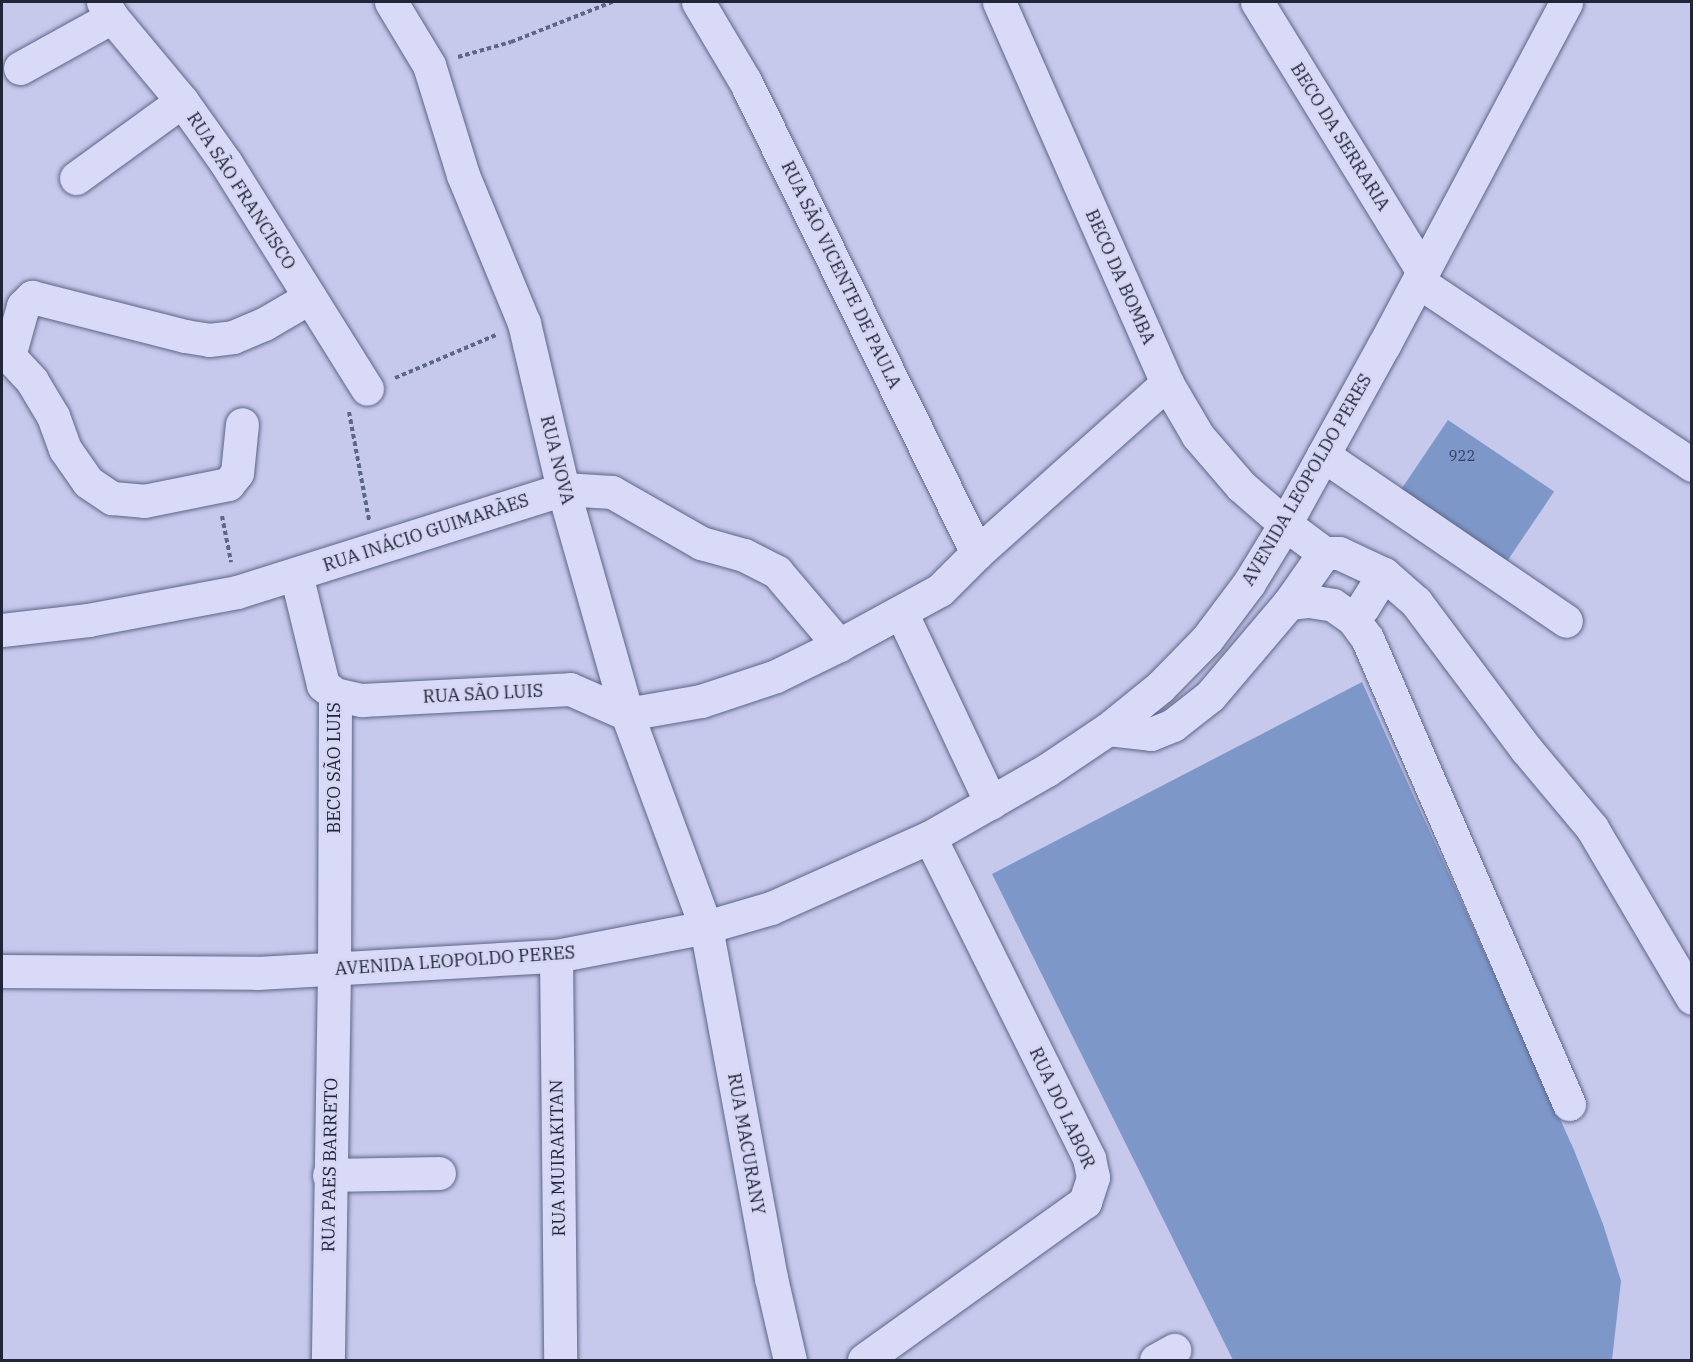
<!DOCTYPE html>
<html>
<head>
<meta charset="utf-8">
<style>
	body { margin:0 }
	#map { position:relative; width:1693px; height:1362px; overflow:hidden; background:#c6c8ec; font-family:"IBM Plex Serif",serif }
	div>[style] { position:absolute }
	.building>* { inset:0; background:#7e97c9; transform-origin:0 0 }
	.path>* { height:4px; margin-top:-2px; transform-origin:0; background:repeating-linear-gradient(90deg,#5c6687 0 4.5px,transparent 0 7.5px) }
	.roads { filter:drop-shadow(0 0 2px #5c6687) drop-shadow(0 0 2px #5c6687) }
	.minor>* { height:33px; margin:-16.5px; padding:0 16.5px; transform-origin:16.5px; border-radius:16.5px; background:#d9daf7 }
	span { translate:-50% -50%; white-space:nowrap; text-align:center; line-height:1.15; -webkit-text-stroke:4.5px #d5d6f4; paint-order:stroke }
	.number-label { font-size:15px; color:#38425c }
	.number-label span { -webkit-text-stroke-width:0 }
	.street-label { font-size:18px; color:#202638 }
	.frame { position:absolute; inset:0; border:3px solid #202638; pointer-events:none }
</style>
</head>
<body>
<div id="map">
	<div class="building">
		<div style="left:1448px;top:420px;width:128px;height:86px;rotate:34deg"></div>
		<div style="clip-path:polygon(1362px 682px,1574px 1150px,1603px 1224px,1621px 1281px,1612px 1360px,1233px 1360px,992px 874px)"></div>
	</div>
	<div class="path">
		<div style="left:458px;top:57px;width:55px;rotate:-15.8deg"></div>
		<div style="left:511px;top:42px;width:109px;rotate:-21.6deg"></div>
		<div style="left:395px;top:378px;width:110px;rotate:-23.1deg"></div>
		<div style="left:349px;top:412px;width:110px;rotate:79.5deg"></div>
		<div style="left:222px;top:516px;width:47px;rotate:78.9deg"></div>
	</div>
	<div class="roads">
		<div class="minor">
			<div style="left:103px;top:2px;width:17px;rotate:59deg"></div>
			<div style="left:112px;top:17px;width:109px;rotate:50.2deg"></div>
			<div style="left:182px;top:101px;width:76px;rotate:54.6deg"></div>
			<div style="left:226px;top:163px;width:266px;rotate:58deg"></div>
			<div style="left:391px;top:2px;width:74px;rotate:58.9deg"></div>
			<div style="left:429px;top:65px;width:115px;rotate:72.8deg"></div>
			<div style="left:463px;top:175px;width:160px;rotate:67.6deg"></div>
			<div style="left:524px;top:323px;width:171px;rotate:76.8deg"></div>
			<div style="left:563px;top:489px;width:234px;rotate:74.1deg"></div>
			<div style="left:627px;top:714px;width:227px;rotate:69.7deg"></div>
			<div style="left:706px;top:927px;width:357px;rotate:79.5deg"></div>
			<div style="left:771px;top:1278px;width:84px;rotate:77deg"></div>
			<div style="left:698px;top:2px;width:92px;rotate:59.3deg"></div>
			<div style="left:745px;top:81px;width:526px;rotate:63.82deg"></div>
			<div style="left:999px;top:2px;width:416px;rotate:66.2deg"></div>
			<div style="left:1167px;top:383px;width:61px;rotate:59.7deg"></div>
			<div style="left:1198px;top:436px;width:66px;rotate:49.3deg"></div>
			<div style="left:1241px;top:486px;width:58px;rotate:40.8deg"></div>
			<div style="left:1285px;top:524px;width:49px;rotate:36.6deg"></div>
			<div style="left:1324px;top:553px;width:15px"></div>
			<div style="left:1339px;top:553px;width:50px;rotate:25deg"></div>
			<div style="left:1384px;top:574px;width:43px;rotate:41.2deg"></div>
			<div style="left:1416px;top:602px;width:184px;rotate:53.2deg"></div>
			<div style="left:1526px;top:749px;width:103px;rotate:50.1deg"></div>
			<div style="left:1592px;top:828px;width:197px;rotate:59.5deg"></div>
			<div style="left:1257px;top:2px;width:317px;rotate:58.4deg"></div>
			<div style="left:20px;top:68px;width:105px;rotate:-29deg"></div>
			<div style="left:76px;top:178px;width:131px;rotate:-36deg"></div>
			<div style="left:1419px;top:282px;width:329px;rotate:33.8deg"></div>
			<div style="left:9px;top:356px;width:52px;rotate:-74.4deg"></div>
			<div style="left:23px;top:306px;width:13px;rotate:-45deg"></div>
			<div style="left:32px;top:297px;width:158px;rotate:14.3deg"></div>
			<div style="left:185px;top:336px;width:24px;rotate:9deg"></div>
			<div style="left:209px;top:340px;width:24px;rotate:-7deg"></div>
			<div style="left:233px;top:337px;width:34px;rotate:-23deg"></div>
			<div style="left:264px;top:324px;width:53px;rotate:-30.4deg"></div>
			<div style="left:9px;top:356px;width:34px;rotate:47deg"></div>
			<div style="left:32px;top:381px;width:41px;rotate:59deg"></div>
			<div style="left:53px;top:416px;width:35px;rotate:70deg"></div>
			<div style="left:65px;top:449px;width:40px;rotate:55.1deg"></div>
			<div style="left:88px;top:482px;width:29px;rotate:34deg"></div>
			<div style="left:112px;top:498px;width:32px;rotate:5deg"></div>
			<div style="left:144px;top:501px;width:86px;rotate:-11.4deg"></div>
			<div style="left:228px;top:484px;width:14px;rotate:-51deg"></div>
			<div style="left:237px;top:473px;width:49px;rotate:-84.2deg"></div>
			<div style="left:1323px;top:455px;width:294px;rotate:34.3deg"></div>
			<div style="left:296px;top:574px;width:114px;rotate:76.3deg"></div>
			<div style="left:323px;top:685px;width:15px;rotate:37deg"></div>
			<div style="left:335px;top:694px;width:276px;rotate:90.2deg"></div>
			<div style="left:334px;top:970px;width:390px;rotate:90.9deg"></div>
			<div style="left:1289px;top:603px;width:20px;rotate:-6deg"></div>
			<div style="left:1309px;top:601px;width:24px;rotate:9deg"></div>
			<div style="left:1333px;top:605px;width:24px;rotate:35deg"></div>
			<div style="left:1353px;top:619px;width:24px;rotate:54deg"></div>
			<div style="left:1367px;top:638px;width:508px;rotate:66.56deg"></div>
			<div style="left:901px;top:612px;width:211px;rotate:64.8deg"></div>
			<div style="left:1353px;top:619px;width:16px;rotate:-50deg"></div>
			<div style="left:1363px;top:607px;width:39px;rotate:-58deg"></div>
			<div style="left:2px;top:630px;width:87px;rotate:-6.6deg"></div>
			<div style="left:88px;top:620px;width:152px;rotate:-10.6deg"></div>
			<div style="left:237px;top:592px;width:342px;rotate:-17.5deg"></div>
			<div style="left:563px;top:489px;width:49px;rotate:3.5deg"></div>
			<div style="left:612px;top:492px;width:103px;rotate:29.8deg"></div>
			<div style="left:701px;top:543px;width:45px;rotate:15.6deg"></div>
			<div style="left:744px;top:555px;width:37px;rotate:27deg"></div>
			<div style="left:777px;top:572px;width:96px;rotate:49.7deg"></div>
			<div style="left:335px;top:694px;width:28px;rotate:13deg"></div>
			<div style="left:362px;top:700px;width:208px;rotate:-3deg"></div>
			<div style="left:570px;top:689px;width:62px;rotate:23.7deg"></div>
			<div style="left:627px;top:714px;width:75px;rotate:-10deg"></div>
			<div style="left:701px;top:701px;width:79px;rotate:-18.4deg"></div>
			<div style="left:776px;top:676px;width:70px;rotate:-26.2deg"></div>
			<div style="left:839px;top:645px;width:115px;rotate:-28.6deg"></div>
			<div style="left:940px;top:590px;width:52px;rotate:-45deg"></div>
			<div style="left:977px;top:553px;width:255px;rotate:-41.8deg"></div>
			<div style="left:1108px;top:729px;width:43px;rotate:6.6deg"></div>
			<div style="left:1151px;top:734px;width:24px;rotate:-22deg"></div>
			<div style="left:1173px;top:725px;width:47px;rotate:-38.1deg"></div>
			<div style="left:1210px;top:696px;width:122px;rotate:-49.7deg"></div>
			<div style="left:1289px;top:603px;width:61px;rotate:-55deg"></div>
			<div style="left:556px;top:956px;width:404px;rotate:89.4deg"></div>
			<div style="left:2px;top:971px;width:255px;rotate:0.4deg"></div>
			<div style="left:257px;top:973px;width:299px;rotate:-3.3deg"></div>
			<div style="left:556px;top:956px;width:153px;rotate:-10.9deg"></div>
			<div style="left:706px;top:927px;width:68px;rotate:-16.3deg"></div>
			<div style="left:771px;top:908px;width:174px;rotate:-24.1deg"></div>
			<div style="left:930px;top:837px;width:135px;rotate:-29.8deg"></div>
			<div style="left:1047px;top:770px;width:73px;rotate:-33.9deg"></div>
			<div style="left:1108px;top:729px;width:67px;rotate:-38.9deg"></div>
			<div style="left:1160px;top:687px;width:67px;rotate:-45.6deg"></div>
			<div style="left:1207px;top:639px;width:70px;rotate:-53.1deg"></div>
			<div style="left:1249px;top:583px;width:69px;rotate:-58.6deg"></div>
			<div style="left:1285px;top:524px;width:205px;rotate:-61.1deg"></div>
			<div style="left:1384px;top:345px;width:388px;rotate:-62deg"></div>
			<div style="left:329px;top:1175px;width:110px;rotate:-1deg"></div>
			<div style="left:864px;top:1360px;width:272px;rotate:-35.6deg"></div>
			<div style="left:1085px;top:1202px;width:26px;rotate:-72deg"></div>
			<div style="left:1093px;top:1177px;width:19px;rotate:-102deg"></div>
			<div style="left:1089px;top:1158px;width:358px;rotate:-116.4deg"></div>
			<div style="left:1156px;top:1360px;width:21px;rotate:-29deg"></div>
		</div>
	</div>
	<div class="number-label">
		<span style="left:1462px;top:456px">922</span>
	</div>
	<div class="street-label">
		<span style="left:1340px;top:137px;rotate:58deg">BECO DA SERRARIA</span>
		<span style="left:241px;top:191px;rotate:57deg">RUA SÃO FRANCISCO</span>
		<span style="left:841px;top:275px;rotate:64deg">RUA SÃO VICENTE DE PAULA</span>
		<span style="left:1120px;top:277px;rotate:66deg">BECO DA BOMBA</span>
		<span style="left:557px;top:460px;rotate:76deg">RUA NOVA</span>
		<span style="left:1307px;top:480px;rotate:-60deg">AVENIDA LEOPOLDO PERES</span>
		<span style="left:426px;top:533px;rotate:-18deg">RUA INÁCIO GUIMARÃES</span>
		<span style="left:483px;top:694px;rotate:-3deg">RUA SÃO LUIS</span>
		<span style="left:334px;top:768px;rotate:-90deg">BECO SÃO LUIS</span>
		<span style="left:455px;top:961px;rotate:-4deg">AVENIDA LEOPOLDO PERES</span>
		<span style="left:1062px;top:1108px;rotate:65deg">RUA DO LABOR</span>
		<span style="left:746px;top:1144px;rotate:80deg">RUA MACURANY</span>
		<span style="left:558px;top:1158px;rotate:-91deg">RUA MUIRAKITAN</span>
		<span style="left:330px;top:1165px;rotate:-89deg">RUA PAES BARRETO</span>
	</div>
	<div class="frame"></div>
</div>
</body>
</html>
